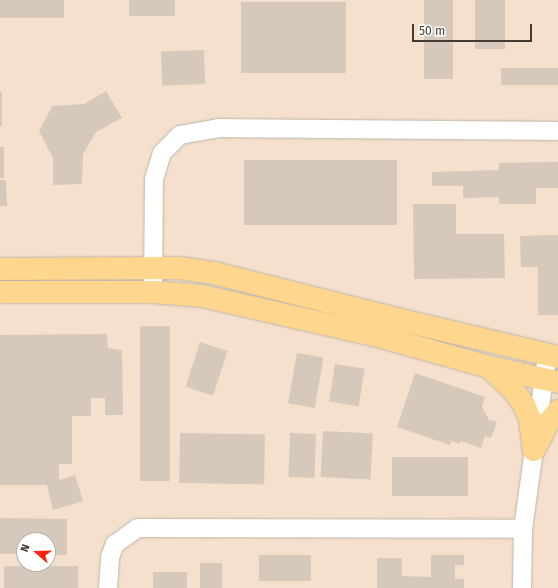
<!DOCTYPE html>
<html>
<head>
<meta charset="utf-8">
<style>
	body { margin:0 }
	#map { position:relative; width:558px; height:588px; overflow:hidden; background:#f1ece2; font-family:"Fira Sans",sans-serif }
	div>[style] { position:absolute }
	.commercial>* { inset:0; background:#f4e0cc }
	.building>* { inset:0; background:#d6c9bb; transform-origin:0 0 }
	.roads { filter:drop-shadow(0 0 1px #bfb5a8) drop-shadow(0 0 1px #bfb5a8) }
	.minor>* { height:18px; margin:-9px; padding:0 9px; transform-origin:9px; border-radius:9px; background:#fff }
	.major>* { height:22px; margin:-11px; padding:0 11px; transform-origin:11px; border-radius:11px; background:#fed68e }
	span { translate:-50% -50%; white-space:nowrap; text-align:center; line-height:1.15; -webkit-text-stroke:3px #fff; paint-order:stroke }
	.north { position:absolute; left:16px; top:532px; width:40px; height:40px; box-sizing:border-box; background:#fff; border:1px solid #b4b1ad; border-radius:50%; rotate:290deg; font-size:11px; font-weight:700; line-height:16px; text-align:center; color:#433b33 }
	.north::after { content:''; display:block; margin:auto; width:14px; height:18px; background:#fa2210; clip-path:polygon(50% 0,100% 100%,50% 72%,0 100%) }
	.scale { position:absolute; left:412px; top:24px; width:120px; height:18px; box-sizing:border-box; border:2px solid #433b33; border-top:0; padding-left:5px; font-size:12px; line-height:14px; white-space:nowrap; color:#433b33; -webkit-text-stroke:3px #fff; paint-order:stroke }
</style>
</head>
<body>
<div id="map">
	<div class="commercial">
		<div style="clip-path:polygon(evenodd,0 0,558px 0,558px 588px,0 588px,0 0,24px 540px,48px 540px,48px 564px,24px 564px,24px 540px)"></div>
	</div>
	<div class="building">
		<div style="left:0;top:0;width:64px;height:18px"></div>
		<div style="left:129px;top:0;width:46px;height:16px"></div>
		<div style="left:424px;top:0;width:29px;height:79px"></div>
		<div style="left:475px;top:0;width:30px;height:49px"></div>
		<div style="left:346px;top:2px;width:71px;height:105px;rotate:90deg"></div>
		<div style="left:204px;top:50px;width:34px;height:43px;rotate:88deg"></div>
		<div style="left:501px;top:68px;width:57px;height:17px"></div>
		<div style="clip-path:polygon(106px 91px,122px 118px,96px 132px,83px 154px,82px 184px,53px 185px,53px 158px,39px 131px,52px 106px,84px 104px)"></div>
		<div style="left:0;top:92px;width:2px;height:34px"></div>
		<div style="left:0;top:147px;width:4px;height:31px"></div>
		<div style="left:244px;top:160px;width:153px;height:65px"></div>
		<div style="clip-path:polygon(558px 162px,558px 188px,536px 188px,536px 204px,499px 204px,499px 197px,463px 198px,463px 186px,432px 186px,432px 172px,499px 170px,499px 163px)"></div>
		<div style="clip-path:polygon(0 180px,6px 180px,7px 206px,0 206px)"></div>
		<div style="clip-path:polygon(413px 204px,456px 204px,456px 234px,504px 234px,505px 278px,414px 279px)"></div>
		<div style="clip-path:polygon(558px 235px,558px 315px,538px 315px,538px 267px,521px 267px,520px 236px)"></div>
		<div style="left:170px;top:326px;width:155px;height:30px;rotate:90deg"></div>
		<div style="clip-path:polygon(107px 334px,108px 348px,122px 350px,123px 415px,105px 415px,105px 398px,91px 398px,91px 416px,72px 416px,72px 464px,59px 464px,59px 480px,75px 475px,83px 501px,53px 510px,47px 485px,0 485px,0 335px)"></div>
		<div style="left:200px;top:342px;width:29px;height:47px;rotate:18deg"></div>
		<div style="left:297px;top:353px;width:27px;height:51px;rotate:10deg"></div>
		<div style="left:335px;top:364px;width:30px;height:38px;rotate:9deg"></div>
		<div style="clip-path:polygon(415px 373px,485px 397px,482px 407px,489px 420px,497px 422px,491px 438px,485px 436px,481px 448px,461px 441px,460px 444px,451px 441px,450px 445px,397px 427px)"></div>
		<div style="left:323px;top:431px;width:50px;height:46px;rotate:3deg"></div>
		<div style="left:180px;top:433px;width:85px;height:50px;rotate:1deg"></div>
		<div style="left:290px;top:433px;width:26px;height:44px;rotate:2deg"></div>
		<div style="left:392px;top:457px;width:76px;height:39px"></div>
		<div style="clip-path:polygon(0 518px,67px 519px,67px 555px,48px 555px,48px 540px,24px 540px,24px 554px,0 554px)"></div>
		<div style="left:259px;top:555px;width:52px;height:26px"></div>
		<div style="clip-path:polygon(431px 555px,464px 555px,464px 565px,455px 565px,455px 579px,464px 579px,464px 588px,377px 588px,377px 558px,402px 558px,402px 576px,431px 577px)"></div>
		<div style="left:200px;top:563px;width:22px;height:25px"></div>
		<div style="left:4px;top:566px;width:74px;height:22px"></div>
		<div style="left:153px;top:572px;width:34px;height:16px"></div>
	</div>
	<div class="roads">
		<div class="minor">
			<div style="left:153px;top:292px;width:113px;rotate:-89.5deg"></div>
			<div style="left:154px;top:179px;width:27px;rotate:-73deg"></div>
			<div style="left:162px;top:153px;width:25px;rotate:-45deg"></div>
			<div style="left:180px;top:135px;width:39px;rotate:-10deg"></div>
			<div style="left:218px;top:128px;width:340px;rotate:0.5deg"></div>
			<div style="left:108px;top:588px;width:31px;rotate:-86deg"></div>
			<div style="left:110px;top:557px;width:14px;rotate:-69deg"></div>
			<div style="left:115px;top:544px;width:28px;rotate:-35deg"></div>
			<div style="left:138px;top:528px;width:385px;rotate:0.1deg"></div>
			<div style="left:522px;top:588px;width:59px;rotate:-89deg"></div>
			<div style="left:523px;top:529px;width:176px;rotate:-82.1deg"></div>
		</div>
		<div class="major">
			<div style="left:0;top:269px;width:179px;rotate:-0.3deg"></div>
			<div style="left:179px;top:268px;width:35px;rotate:8deg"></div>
			<div style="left:214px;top:273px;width:201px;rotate:14.1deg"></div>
			<div style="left:409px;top:322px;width:153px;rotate:13.2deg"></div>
			<div style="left:0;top:292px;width:153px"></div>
			<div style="left:153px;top:292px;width:49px;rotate:4.7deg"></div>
			<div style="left:202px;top:296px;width:176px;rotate:12.8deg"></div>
			<div style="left:374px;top:335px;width:119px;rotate:15.5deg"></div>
			<div style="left:489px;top:367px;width:71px;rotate:12.3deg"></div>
			<div style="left:490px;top:368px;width:33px;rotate:44deg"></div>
			<div style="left:514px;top:391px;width:17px;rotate:54deg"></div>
			<div style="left:524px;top:405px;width:15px;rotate:67deg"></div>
			<div style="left:530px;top:419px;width:31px;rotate:83deg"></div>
			<div style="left:534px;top:450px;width:30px;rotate:-63deg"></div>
			<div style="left:548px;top:423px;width:16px;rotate:-50deg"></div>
		</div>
	</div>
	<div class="north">N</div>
	<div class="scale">50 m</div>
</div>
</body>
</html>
